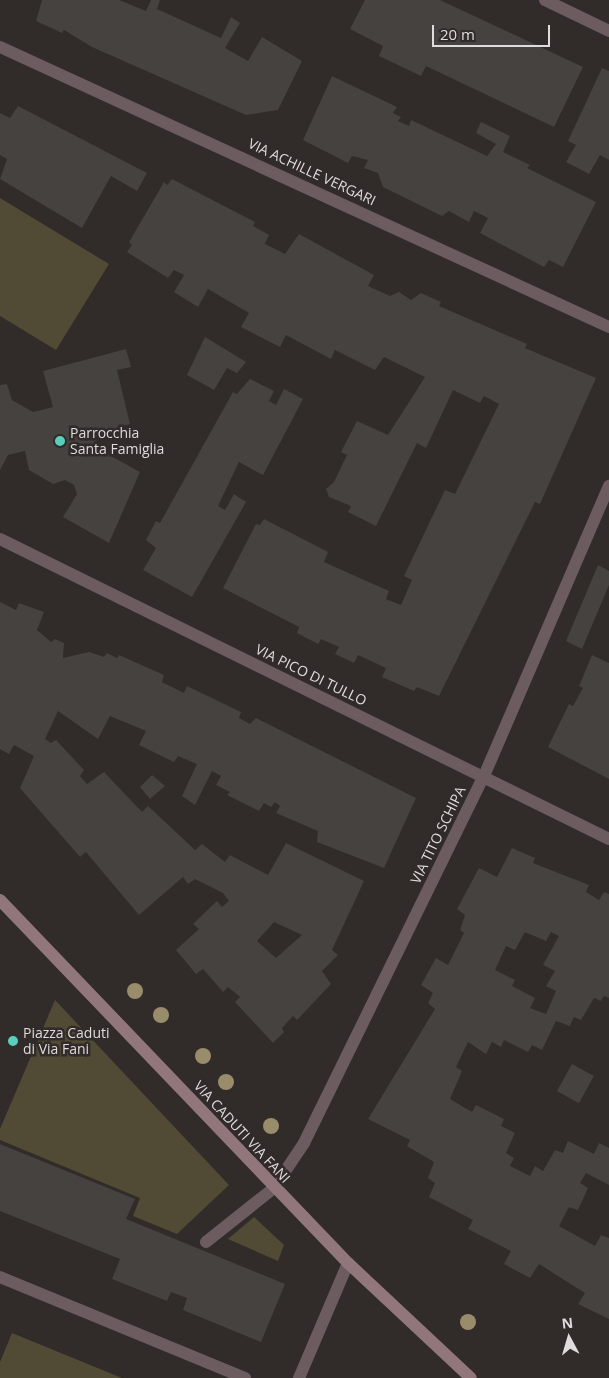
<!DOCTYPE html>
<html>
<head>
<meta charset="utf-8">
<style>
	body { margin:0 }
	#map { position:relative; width:609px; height:1378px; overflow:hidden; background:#312b2a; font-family:"Open Sans",sans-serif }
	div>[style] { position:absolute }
	.green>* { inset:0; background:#514b35 }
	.building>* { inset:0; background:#46423f; transform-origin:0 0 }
	.lane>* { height:12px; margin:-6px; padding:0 6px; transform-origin:6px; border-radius:6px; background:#6d5c5f }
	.street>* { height:12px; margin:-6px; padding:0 6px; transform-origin:6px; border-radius:6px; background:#6d5c5f }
	.secondary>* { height:12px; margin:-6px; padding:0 6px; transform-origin:6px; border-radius:6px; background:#91767b }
	.trees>* { width:16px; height:16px; margin:-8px; border-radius:50%; background:#988c6a }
	.dots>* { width:14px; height:14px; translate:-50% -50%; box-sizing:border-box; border:2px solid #312b2a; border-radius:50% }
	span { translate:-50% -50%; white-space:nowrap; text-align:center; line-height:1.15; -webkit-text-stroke:5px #312b2a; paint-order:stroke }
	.street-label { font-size:14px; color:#dfdcdb }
	.poi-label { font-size:14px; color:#dfdcdb }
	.left { translate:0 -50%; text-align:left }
	.north { position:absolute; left:544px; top:1313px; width:50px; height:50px; -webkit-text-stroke:4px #312b2a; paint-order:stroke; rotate:354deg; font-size:14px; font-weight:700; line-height:20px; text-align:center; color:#dfdcdb }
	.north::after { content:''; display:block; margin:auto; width:18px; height:22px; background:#dfdcdb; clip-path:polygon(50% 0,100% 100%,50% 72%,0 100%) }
	.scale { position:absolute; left:432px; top:25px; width:118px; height:22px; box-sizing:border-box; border:2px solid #dfdcdb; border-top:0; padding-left:6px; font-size:15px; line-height:18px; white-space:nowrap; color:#dfdcdb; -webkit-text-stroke:4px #312b2a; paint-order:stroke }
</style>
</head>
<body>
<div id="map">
	<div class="green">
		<div style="clip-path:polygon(0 198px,109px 264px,56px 350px,0 316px)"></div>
		<div style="clip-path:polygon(55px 1000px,229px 1185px,177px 1234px,133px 1216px,140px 1198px,0 1140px,0 1129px)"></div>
		<div style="clip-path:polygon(254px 1217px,284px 1245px,278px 1261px,228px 1239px)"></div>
		<div style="clip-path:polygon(12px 1333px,73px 1358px,122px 1378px,0 1378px,0 1362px)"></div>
	</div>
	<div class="building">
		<div style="clip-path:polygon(42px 0,119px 0,146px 11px,151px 0,160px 0,157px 9px,221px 38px,231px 17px,240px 23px,225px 48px,248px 61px,262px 37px,302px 61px,278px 110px,246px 115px,92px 47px,64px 30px,62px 33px,36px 21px)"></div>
		<div style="clip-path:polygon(365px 0,440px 0,583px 67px,554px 127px,426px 66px,421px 76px,379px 56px,383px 46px,350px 29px)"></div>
		<div style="clip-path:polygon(602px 68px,609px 71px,609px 160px,600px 155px,589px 174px,566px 162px,576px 145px,568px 141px)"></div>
		<div style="clip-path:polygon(332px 76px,397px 107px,393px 113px,401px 117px,398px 121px,409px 126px,411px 120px,487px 156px,496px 144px,476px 133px,481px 122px,510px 136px,503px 152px,530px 165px,527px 168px,596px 202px,563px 267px,549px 260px,544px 267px,480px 233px,488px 218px,474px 211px,469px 222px,449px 211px,442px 216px,383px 187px,378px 173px,364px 168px,368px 160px,352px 156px,348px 163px,303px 140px)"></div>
		<div style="clip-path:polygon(18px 106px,147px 173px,137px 191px,111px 176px,82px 228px,0 179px,7px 159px,0 155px,0 113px,10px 118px)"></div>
		<div style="clip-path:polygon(172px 179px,255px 222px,253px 226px,269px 235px,265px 244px,285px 254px,299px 234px,374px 275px,368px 286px,390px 296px,399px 292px,411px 300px,421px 293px,441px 302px,439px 306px,527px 344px,525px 348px,596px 378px,540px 504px,535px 502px,439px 696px,417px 687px,414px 691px,382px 677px,386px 668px,358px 655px,354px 663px,335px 654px,339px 647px,321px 639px,318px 644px,297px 633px,299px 627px,223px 588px,256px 524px,260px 525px,264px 519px,328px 552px,324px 562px,389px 591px,386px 599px,401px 605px,412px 580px,404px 576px,445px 490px,455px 494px,499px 404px,484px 396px,480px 403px,453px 390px,426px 448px,417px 443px,376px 526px,348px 512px,351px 506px,329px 497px,326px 489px,334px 482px,347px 455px,341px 452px,357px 421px,388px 435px,425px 377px,384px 357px,375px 370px,335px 350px,331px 359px,286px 335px,280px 347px,241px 327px,249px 313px,208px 289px,198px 307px,174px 292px,184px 275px,174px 270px,168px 278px,127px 252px,132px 245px,129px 242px,164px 182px,167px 185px)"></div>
		<div style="clip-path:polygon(205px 337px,246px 362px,237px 373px,227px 368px,214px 390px,187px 375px)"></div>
		<div style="clip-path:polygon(126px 349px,131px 367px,117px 370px,130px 424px,95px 434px,98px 449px,140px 472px,109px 543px,63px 517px,77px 494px,74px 485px,65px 480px,53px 484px,29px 470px,25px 451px,8px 455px,0 470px,0 385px,7px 384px,12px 400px,33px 412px,53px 407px,43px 371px)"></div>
		<div style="clip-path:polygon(250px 379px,274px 391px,269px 401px,276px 405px,284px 389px,303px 399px,263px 475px,239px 462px,218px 506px,225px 510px,234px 494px,246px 502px,192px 597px,143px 570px,156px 548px,146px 540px,156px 521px,160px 523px,233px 392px,237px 394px)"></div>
		<div style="clip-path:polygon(598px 565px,609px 571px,609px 585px,582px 649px,566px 641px)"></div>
		<div style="clip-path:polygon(evenodd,0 602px,16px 610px,19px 603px,44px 612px,37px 630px,51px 642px,55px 639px,64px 643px,63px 658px,89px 652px,104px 657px,107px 653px,117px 658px,119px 655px,164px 675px,162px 682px,184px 693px,187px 686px,241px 712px,239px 718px,250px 724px,256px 718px,416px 798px,384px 868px,317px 842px,318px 831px,276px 813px,280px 806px,275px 802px,271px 807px,264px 803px,259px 811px,227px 795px,230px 792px,216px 785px,221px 776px,212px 771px,195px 805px,182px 796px,197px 764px,178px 756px,174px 762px,139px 745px,146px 731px,110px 716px,98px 739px,58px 711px,45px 739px,51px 743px,56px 740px,84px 770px,80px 776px,87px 784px,104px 772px,142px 812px,148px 806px,195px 850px,202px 844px,225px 862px,230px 855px,268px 875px,286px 843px,364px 881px,332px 950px,338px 955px,322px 971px,331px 984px,297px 1020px,293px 1016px,282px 1028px,284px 1032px,273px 1043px,235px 1002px,240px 997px,228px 987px,223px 992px,203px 969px,196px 974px,176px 950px,199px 929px,193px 924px,217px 901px,222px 907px,229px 901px,223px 893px,195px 879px,188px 884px,183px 877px,139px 915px,86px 852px,80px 857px,20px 788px,34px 756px,14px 745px,9px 754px,0 749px,0 602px,274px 922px,302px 935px,276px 958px,257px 941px,274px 922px)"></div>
		<div style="clip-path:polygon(592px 655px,609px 663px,609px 779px,548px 747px,569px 704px,573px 706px,583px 688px,579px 686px)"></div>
		<div style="clip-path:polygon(152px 775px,165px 786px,150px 799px,140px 787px)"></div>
		<div style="clip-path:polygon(evenodd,512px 848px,535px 858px,533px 863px,589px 885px,586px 892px,599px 900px,604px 892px,609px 894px,609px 998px,604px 996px,601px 1001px,594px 998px,581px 1020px,574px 1017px,570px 1026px,556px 1021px,542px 1050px,532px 1045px,528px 1052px,504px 1040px,501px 1047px,492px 1042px,486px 1054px,468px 1042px,456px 1067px,462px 1071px,450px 1099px,472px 1112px,476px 1105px,504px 1119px,501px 1126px,515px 1133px,506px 1153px,514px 1158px,510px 1166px,530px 1176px,535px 1166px,543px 1171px,555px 1150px,563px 1153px,568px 1141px,594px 1154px,599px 1143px,609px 1148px,609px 1185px,586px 1173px,580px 1183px,588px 1188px,578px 1210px,569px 1207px,559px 1226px,595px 1246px,601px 1235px,609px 1238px,609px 1319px,578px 1304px,585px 1293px,539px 1264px,530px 1278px,504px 1264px,511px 1251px,468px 1229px,473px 1220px,429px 1197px,435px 1183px,428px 1178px,434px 1162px,407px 1146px,410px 1140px,368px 1119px,435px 1009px,428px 1003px,433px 993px,421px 985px,436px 958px,448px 965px,464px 933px,460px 930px,465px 915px,457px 909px,479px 868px,497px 877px,512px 848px,525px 932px,546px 941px,551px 932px,559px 936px,543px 965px,555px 971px,546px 986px,556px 991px,546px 1014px,530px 1008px,535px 998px,512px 986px,515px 980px,495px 970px,506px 946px,515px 950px,525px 932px)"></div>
		<div style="left:572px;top:1064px;width:25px;height:31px;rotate:29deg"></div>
		<div style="clip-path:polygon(0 1144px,135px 1199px,126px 1219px,285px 1284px,261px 1342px,183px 1310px,187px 1298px,171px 1292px,167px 1301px,112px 1279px,120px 1259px,0 1211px)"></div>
	</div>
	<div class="lane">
		<div style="left:206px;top:1242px;width:87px;rotate:-38.5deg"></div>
	</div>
	<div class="street">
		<div style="left:545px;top:0;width:71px;rotate:25.8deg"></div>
		<div style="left:0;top:47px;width:670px;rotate:24.69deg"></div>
		<div style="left:0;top:539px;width:679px;rotate:26.23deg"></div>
		<div style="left:274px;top:1188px;width:54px;rotate:-56.3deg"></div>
		<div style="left:304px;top:1143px;width:409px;rotate:-63.9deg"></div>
		<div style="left:484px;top:776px;width:316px;rotate:-66.7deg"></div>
		<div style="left:0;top:1277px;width:265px;rotate:22.4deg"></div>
		<div style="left:299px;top:1378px;width:125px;rotate:-66.9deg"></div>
	</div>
	<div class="secondary">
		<div style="left:0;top:900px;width:503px;rotate:46.21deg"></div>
		<div style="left:348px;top:1263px;width:168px;rotate:43.1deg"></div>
	</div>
	<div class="trees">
		<div style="left:135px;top:991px"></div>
		<div style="left:161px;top:1015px"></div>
		<div style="left:203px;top:1056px"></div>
		<div style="left:226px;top:1082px"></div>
		<div style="left:271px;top:1126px"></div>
		<div style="left:468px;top:1322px"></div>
	</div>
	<div class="dots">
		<div style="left:60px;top:441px;background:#5acebd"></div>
		<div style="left:13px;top:1041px;background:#5acebd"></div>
	</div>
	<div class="street-label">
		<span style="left:312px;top:172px;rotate:25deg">VIA ACHILLE VERGARI</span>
		<span style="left:311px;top:675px;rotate:26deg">VIA PICO DI TULLO</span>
		<span style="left:438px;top:835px;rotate:-64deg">VIA TITO SCHIPA</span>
		<span style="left:242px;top:1132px;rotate:47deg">VIA CADUTI VIA FANI</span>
	</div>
	<div class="poi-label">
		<span class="left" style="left:70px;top:441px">Parrocchia<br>Santa Famiglia</span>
		<span class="left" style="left:23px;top:1041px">Piazza Caduti<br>di Via Fani</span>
	</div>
	<div class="north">N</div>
	<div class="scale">20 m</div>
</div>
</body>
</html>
